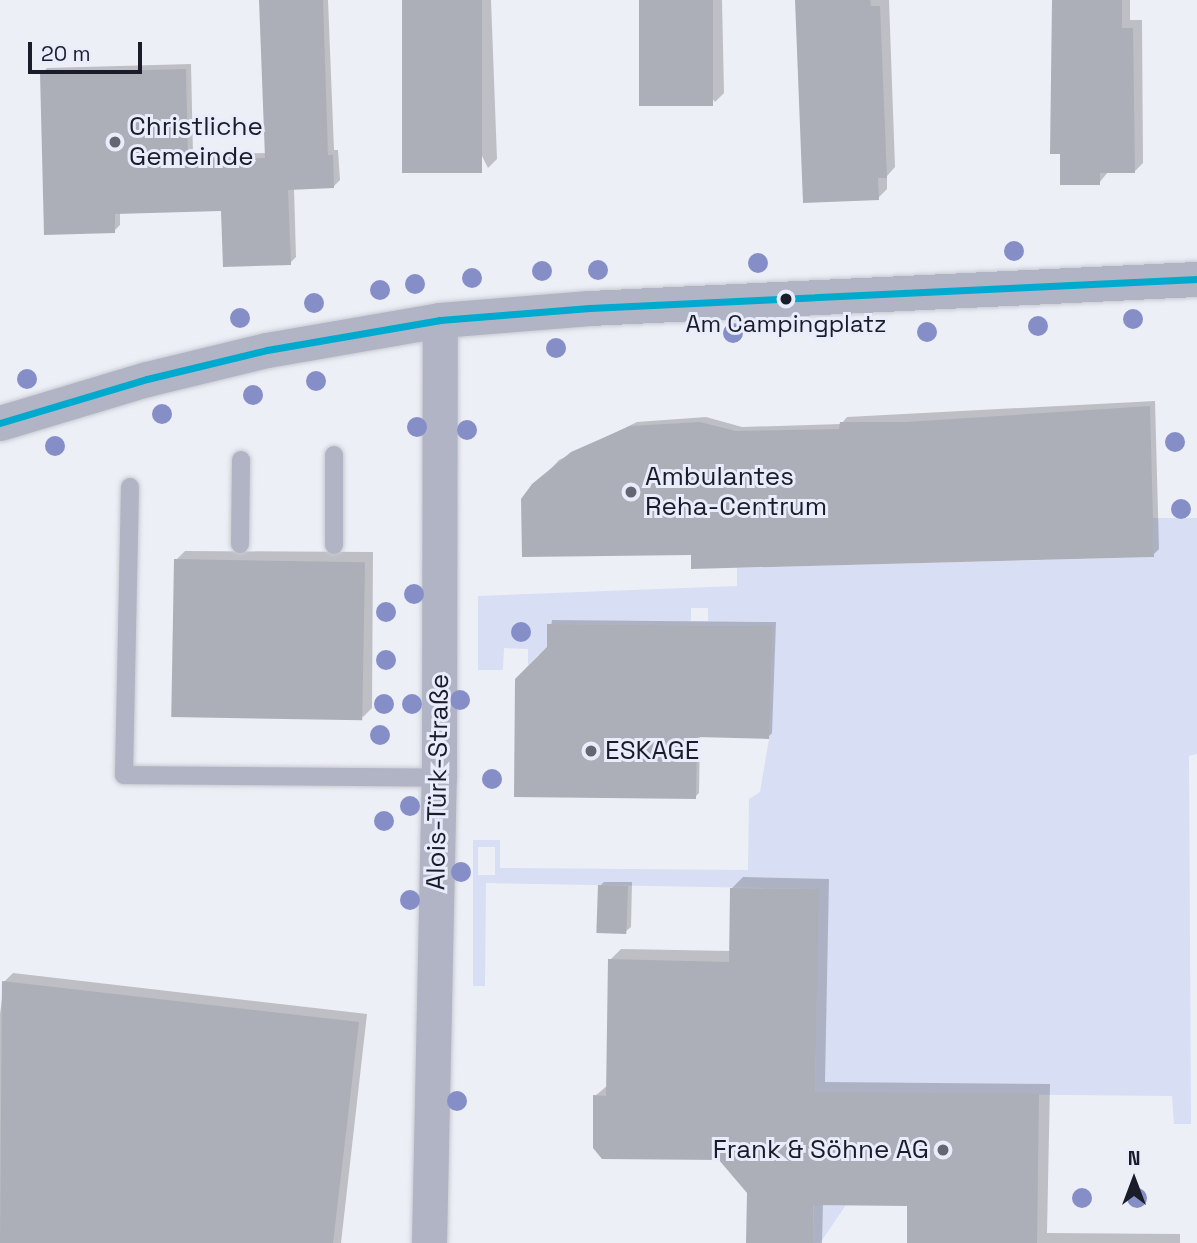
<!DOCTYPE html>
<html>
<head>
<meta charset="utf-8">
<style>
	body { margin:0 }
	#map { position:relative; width:1197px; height:1243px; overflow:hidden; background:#edeff7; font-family:"Space Grotesk",sans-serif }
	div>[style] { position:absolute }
	.green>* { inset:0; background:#d8def4 }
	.shadow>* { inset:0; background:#0003 }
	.building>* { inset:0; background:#adafb8; transform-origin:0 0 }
	.roads { filter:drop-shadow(0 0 2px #c8cad1) drop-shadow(0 0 2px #c8cad1) }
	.lane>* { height:18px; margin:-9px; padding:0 9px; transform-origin:9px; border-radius:9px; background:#b0b4c4 }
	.street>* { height:35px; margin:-17.5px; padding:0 17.5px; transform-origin:17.5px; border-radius:17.5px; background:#b0b4c4 }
	.bus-1>* { height:7px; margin:-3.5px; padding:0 3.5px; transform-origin:3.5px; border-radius:3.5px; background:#00a9ce }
	.trees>* { width:20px; height:20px; margin:-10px; border-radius:50%; background:#868ec8 }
	.dots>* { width:19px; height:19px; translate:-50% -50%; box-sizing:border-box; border:4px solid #e9edfb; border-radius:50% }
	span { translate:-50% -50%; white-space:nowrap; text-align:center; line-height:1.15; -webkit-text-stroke:6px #e9edfb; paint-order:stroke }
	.bus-label { font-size:24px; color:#1a1d29 }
	.poi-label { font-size:26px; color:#1a1d29 }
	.left { translate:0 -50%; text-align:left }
	.right { translate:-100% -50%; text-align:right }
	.street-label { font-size:26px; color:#1a1d29 }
	.north { position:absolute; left:1099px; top:1145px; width:70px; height:70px; -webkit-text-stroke:5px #e9edfb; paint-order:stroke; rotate:0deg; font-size:19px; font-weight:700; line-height:28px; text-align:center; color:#1a1d29 }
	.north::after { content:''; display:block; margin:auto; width:24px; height:32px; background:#1a1d29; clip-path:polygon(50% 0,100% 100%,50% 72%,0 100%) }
	.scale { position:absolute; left:28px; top:42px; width:114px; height:32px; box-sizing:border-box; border:4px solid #1a1d29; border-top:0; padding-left:9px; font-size:21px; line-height:24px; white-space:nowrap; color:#1a1d29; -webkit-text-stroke:5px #e9edfb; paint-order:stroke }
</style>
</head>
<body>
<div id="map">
	<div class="green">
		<div style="clip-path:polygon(evenodd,1153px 518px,1197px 518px,1197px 754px,1189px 756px,1191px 1124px,1174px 1124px,1172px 1096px,848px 1093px,846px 1205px,820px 1243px,813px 1243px,818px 889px,486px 883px,485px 986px,473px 986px,473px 840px,500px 840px,500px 868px,748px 870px,749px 799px,760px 792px,769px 739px,773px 626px,547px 624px,547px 655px,538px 655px,528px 666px,528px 649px,504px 648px,503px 670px,478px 670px,478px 596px,737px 586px,737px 568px,1154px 557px,1153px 518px,691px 608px,708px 608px,708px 621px,691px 621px,691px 608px,1153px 518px,478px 847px,495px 847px,495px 875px,478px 875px,478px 847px)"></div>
	</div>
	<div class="shadow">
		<div style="clip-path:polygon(261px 0,328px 0,334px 150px,338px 150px,340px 180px,334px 186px,294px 188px,296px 257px,290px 263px,223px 209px,120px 212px,120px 225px,114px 231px,41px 74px,47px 68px,191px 64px,193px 154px,266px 153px)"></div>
		<div style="clip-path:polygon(404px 0,491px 0,497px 159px,488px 168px)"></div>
		<div style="clip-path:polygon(641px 0,722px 0,724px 93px,715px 102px)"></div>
		<div style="clip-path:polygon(797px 0,889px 0,895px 167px,887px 176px,887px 189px,878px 198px)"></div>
		<div style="clip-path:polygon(1054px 0,1130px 0,1130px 20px,1142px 20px,1143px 163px,1134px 172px,1108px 172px,1099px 183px)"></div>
		<div style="clip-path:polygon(1155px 401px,1159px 549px,1153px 555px,693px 553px,522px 500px,559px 460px,637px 422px,706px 417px,742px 427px,841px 424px,847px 417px)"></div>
		<div style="clip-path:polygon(185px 551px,373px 552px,372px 708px,363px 717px,176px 560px)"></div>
		<div style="clip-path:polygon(552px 620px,776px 622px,772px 733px,768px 737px,700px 735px,699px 793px,695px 797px,548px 648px)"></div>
		<div style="clip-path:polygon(743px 877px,829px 879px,825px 1082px,1050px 1084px,1047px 1233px,1180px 1234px,1180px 1243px,909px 1243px,909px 1204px,823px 1203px,822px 1243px,748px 1243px,749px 1192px,720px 1158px,595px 1096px,608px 1085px,610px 960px,621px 949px,731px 951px,732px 888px)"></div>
		<div style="clip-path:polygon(604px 882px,632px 882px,631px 927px,626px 931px,600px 886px)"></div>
		<div style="clip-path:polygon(13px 973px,367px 1014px,341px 1243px,0 1243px,0 1014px,4px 982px)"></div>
	</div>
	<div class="building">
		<div style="clip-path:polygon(259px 0,323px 0,328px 155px,333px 155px,334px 188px,288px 190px,291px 265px,223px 267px,221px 211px,115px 214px,115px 233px,44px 235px,40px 73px,186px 69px,188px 160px,265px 158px)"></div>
		<div style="left:402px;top:0;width:80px;height:173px"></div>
		<div style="left:639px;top:0;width:74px;height:106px"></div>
		<div style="clip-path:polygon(795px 0,870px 0,871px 6px,880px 6px,887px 178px,878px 178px,879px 200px,803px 203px)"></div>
		<div style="clip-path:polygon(1052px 0,1122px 0,1122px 28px,1133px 28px,1135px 173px,1100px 173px,1100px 185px,1060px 185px,1060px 154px,1050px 154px)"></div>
		<div style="clip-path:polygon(1150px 406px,1154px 557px,691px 569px,691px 555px,522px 557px,521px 499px,532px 484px,571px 452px,630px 426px,700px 422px,736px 431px,839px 429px,840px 422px,906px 422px)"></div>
		<div style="left:174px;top:559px;width:191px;height:158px;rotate:1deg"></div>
		<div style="clip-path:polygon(547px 624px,773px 626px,769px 739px,697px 737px,696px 799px,514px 797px,515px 679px,547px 647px)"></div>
		<div style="left:598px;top:885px;width:30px;height:48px;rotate:2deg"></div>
		<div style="clip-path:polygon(730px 888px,819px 889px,815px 1092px,1039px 1094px,1037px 1243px,907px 1243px,907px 1206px,813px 1205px,813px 1243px,746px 1243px,747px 1193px,719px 1160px,602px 1159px,593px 1148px,593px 1095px,606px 1096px,608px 959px,729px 962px)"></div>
		<div style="clip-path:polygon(2px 981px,359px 1022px,333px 1243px,0 1243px)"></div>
	</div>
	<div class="roads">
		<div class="lane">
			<div style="left:334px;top:455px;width:90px;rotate:90deg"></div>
			<div style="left:130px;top:487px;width:288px;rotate:91.2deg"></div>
			<div style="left:124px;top:775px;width:315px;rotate:0.5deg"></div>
			<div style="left:240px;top:544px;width:84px;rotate:-89.3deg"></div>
		</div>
		<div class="street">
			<div style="left:0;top:423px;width:153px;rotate:-16.7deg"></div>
			<div style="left:147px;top:379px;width:123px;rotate:-13.6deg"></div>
			<div style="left:267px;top:350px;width:176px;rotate:-9.8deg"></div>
			<div style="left:440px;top:320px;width:150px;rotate:-4.6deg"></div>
			<div style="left:590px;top:308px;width:608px;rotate:-2.74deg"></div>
			<div style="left:429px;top:1243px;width:465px;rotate:-88.8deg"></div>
			<div style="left:439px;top:778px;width:458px;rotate:-89.9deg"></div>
		</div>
	</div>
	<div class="bus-1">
		<div style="left:0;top:423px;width:153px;rotate:-16.7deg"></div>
		<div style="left:147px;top:379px;width:123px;rotate:-13.6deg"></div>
		<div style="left:267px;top:350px;width:176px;rotate:-9.8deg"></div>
		<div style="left:440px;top:320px;width:150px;rotate:-4.6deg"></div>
		<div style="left:590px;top:308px;width:608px;rotate:-2.74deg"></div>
	</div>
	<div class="trees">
		<div style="left:1014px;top:251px"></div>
		<div style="left:758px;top:263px"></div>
		<div style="left:598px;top:270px"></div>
		<div style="left:542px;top:271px"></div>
		<div style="left:472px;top:278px"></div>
		<div style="left:415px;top:284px"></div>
		<div style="left:380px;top:290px"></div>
		<div style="left:314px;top:303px"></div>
		<div style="left:240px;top:318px"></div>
		<div style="left:1133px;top:319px"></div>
		<div style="left:1038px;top:326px"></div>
		<div style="left:927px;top:332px"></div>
		<div style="left:733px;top:333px"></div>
		<div style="left:556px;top:348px"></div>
		<div style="left:27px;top:379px"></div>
		<div style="left:316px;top:381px"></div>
		<div style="left:253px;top:395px"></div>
		<div style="left:162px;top:414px"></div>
		<div style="left:417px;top:427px"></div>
		<div style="left:467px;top:430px"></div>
		<div style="left:1175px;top:442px"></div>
		<div style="left:55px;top:446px"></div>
		<div style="left:1181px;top:509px"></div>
		<div style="left:414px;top:594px"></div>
		<div style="left:386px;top:612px"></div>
		<div style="left:521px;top:632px"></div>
		<div style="left:386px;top:660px"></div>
		<div style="left:460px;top:700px"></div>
		<div style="left:384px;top:704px"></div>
		<div style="left:412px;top:704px"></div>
		<div style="left:380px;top:735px"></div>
		<div style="left:492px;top:779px"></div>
		<div style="left:410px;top:806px"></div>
		<div style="left:384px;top:821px"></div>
		<div style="left:461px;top:872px"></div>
		<div style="left:410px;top:900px"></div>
		<div style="left:457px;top:1101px"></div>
		<div style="left:1082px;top:1198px"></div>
		<div style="left:1137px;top:1198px"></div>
	</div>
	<div class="dots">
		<div style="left:115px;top:142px;background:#646671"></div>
		<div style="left:786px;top:299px;background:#1a1d29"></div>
		<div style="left:631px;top:492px;background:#646671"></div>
		<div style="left:591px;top:751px;background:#646671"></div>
		<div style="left:943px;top:1150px;background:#646671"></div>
	</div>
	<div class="bus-label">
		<span style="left:786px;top:324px">Am Campingplatz</span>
	</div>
	<div class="poi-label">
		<span class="left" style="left:129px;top:142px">Christliche<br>Gemeinde</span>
		<span class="left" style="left:645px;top:492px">Ambulantes<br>Reha-Centrum</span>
		<span class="left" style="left:605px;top:751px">ESKAGE</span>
		<span class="right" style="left:929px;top:1150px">Frank &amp; Söhne AG</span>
	</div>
	<div class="street-label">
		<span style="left:438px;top:782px;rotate:-89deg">Alois-Türk-Straße</span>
	</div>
	<div class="north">N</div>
	<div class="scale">20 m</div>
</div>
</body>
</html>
